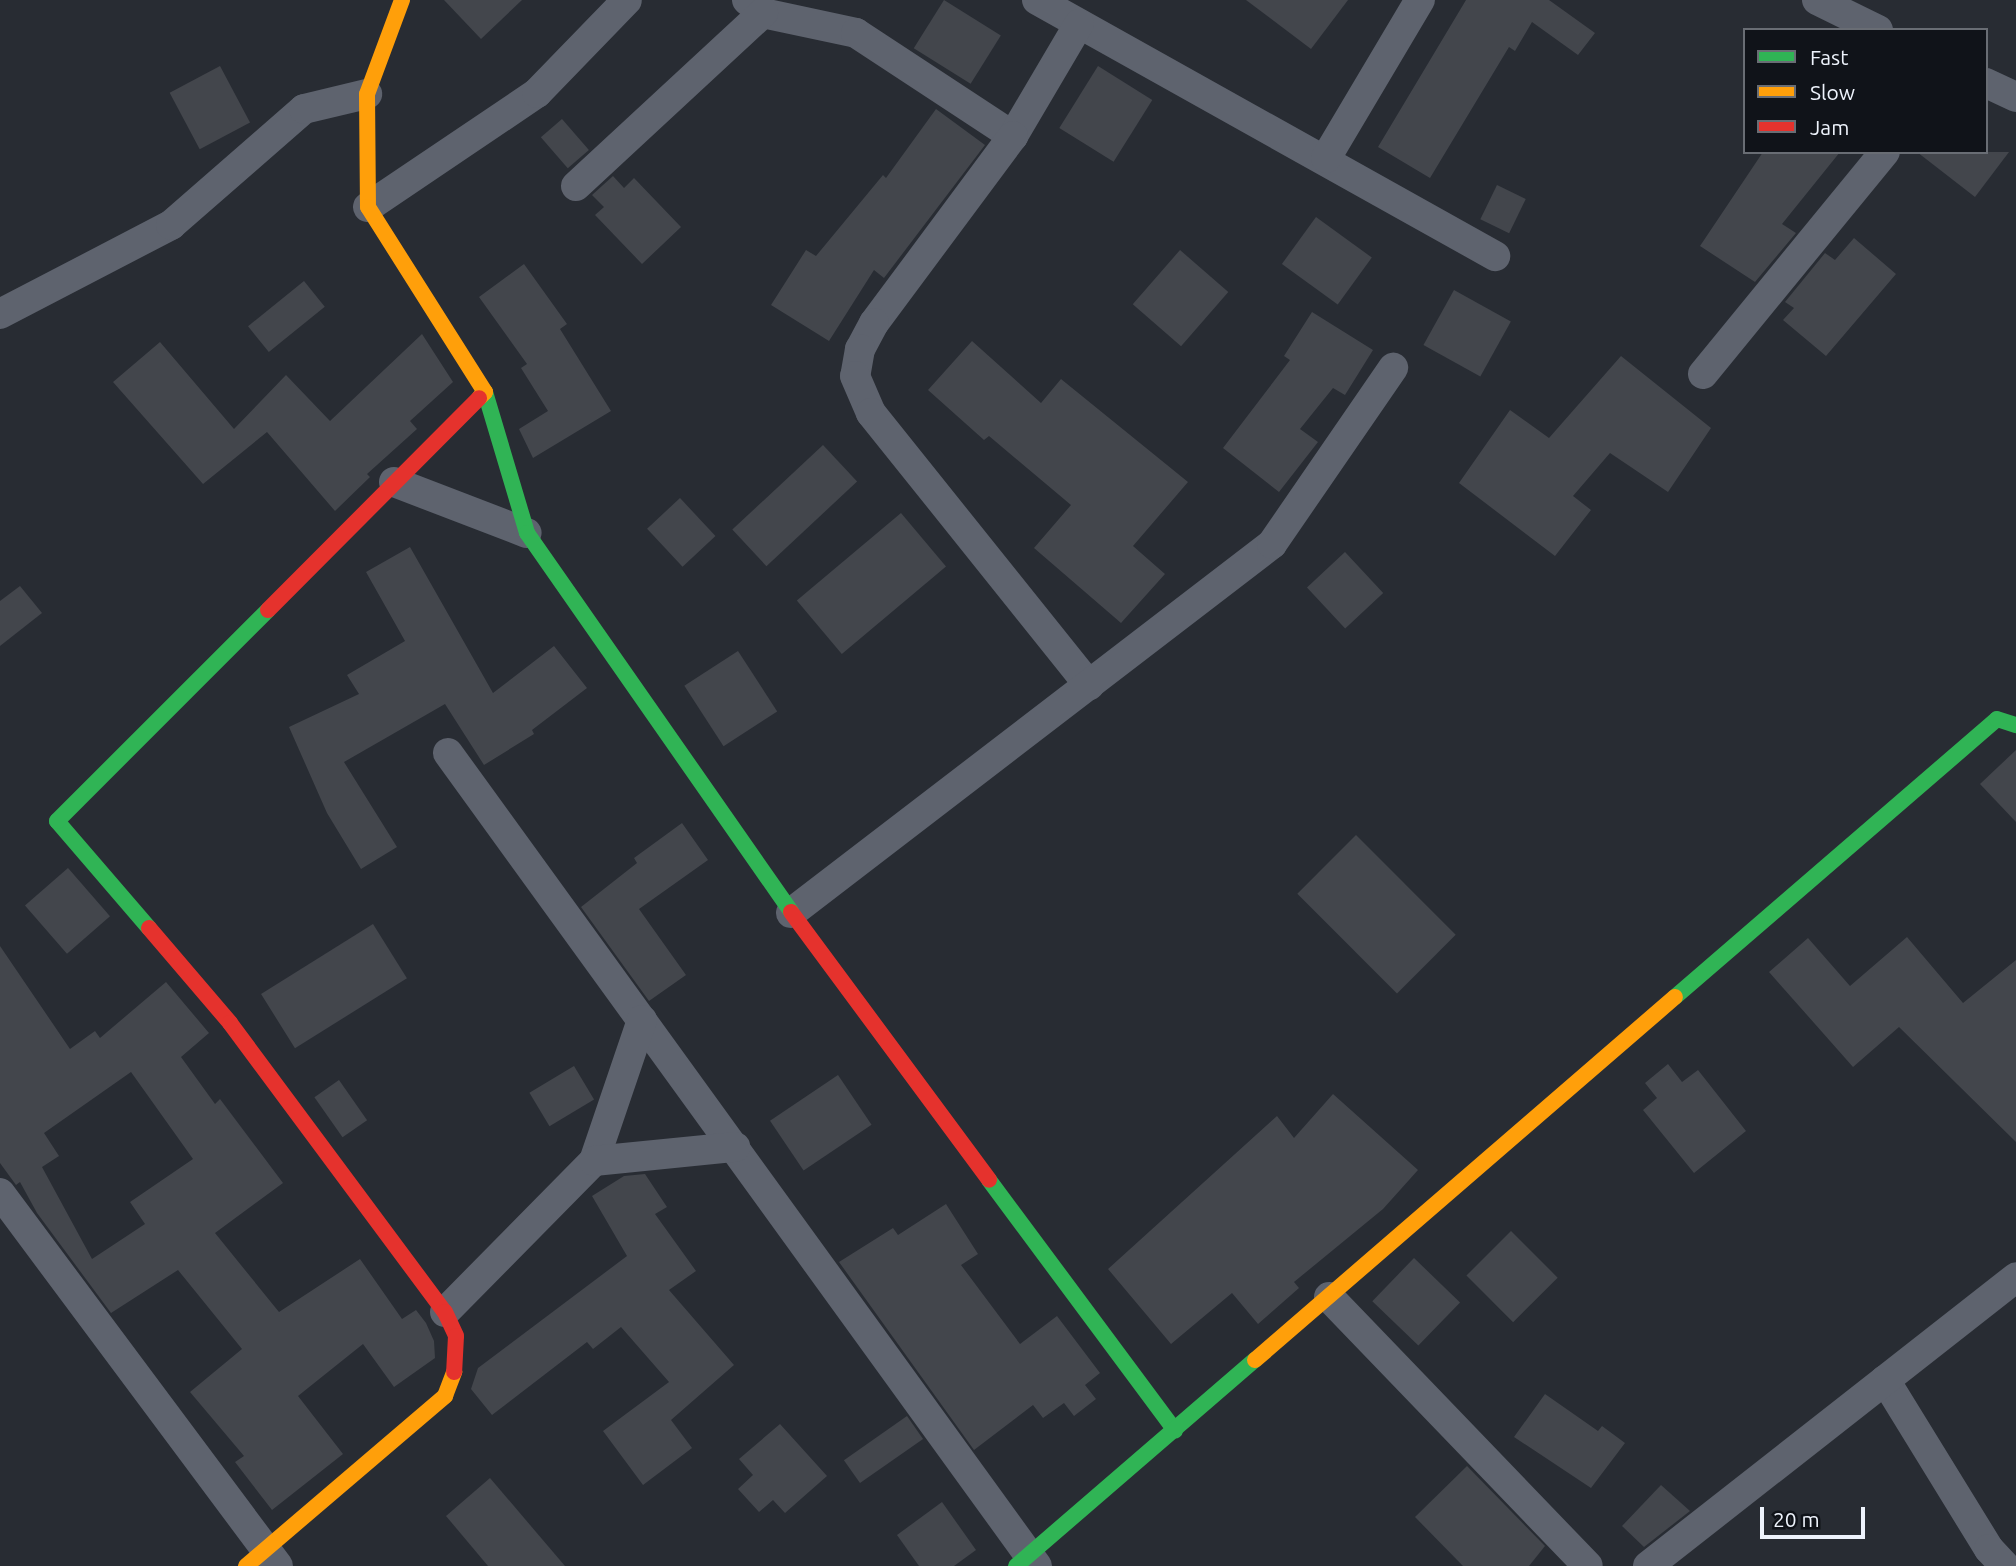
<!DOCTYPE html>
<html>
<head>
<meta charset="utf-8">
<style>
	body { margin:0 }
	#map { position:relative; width:2016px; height:1566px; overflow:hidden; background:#282c33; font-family:Ubuntu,sans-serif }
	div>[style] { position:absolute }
	.building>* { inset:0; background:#43464c; transform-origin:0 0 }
	.street>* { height:30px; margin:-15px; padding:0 15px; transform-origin:15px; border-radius:15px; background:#5e636e }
	.fast>* { height:16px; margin:-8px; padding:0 8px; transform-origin:8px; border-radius:8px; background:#30b455 }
	.slow>* { height:16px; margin:-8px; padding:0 8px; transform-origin:8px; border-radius:8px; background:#ff9f0a }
	.jam>* { height:16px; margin:-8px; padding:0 8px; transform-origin:8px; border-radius:8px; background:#e5322d }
	span { translate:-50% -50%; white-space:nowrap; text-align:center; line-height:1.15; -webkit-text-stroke:6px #101319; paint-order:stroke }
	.legend { position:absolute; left:1743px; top:28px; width:245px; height:126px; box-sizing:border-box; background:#101319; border:2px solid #696d74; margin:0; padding:9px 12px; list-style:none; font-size:21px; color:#eef3fc }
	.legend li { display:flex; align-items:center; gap:14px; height:35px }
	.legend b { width:35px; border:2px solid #696d74 }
	.scale { position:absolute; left:1760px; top:1507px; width:105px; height:32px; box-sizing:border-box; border:4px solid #eef3fc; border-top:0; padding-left:9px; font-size:21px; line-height:24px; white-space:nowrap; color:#eef3fc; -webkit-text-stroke:5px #101319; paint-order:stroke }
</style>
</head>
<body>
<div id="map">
	<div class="building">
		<div style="clip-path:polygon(444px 0,522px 0,481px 39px)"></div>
		<div style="left:944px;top:0;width:67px;height:57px;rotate:32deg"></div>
		<div style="clip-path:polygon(1246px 0,1348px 0,1311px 49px)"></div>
		<div style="clip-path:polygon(1466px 0,1549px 0,1595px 33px,1578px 55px,1532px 22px,1515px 51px,1509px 47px,1430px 178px,1378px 147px)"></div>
		<div style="left:220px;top:66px;width:64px;height:57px;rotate:62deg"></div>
		<div style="left:1098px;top:66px;width:64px;height:73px;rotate:32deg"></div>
		<div style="clip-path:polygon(936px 109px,985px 145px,884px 278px,874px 270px,829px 341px,771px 305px,806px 250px,816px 256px,883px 175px,886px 178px)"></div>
		<div style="left:562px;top:119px;width:41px;height:28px;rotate:49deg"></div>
		<div style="clip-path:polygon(1763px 152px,1840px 152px,1782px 224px,1796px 233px,1755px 282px,1700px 246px)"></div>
		<div style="clip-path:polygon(1917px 152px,2009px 152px,1975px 197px)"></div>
		<div style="clip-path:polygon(613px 176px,624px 188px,634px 178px,681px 227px,642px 264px,595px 215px,604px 207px,592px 195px)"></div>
		<div style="left:1497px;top:185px;width:32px;height:38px;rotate:26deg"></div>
		<div style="left:1316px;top:217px;width:69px;height:58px;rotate:36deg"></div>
		<div style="clip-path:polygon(1854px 238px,1896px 274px,1826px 356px,1783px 320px,1794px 308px,1785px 302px,1825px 253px,1835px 260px)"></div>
		<div style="left:1180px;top:250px;width:64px;height:72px;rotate:41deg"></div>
		<div style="clip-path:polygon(524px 264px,567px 324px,560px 329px,611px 411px,533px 458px,519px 429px,548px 411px,521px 368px,527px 364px,479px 297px)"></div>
		<div style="left:304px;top:281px;width:33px;height:72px;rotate:51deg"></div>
		<div style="left:1454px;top:290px;width:65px;height:63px;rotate:29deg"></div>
		<div style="clip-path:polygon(1312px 312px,1373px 350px,1345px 395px,1333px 388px,1300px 429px,1318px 442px,1279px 492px,1223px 448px,1290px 360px,1284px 356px)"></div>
		<div style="clip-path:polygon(422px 334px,453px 382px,410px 421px,417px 429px,367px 474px,370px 477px,335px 511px,267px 432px,203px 484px,113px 382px,160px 342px,234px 429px,286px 375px,330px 421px)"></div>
		<div style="clip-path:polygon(972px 341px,1041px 403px,1061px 379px,1188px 482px,1133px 546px,1165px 574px,1121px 623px,1034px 548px,1071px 505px,989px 436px,984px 440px,928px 390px)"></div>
		<div style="clip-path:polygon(1621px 356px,1711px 428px,1668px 492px,1610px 453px,1573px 496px,1591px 510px,1555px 556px,1459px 483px,1510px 410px,1549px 438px)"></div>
		<div style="left:823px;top:445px;width:50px;height:124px;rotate:47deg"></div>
		<div style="left:680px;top:498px;width:52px;height:45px;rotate:47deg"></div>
		<div style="left:901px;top:513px;width:70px;height:136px;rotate:50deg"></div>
		<div style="clip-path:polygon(410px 547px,493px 693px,554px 646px,587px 688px,532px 730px,534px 734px,484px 765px,445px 704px,344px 762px,397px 847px,361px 869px,327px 813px,289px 727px,359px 694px,347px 675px,405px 641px,366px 572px)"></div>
		<div style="left:1345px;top:552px;width:56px;height:52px;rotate:47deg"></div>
		<div style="clip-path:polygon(20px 586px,42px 613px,0 646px,0 601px)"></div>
		<div style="left:738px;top:651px;width:72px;height:64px;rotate:57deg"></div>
		<div style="clip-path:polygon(2016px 750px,2016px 822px,1980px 784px)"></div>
		<div style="clip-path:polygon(682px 823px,708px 860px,639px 909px,686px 975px,649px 1001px,581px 907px,637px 863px,634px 858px)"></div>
		<div style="left:1356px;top:835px;width:141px;height:83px;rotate:45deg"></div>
		<div style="left:68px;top:868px;width:64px;height:57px;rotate:49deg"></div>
		<div style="left:373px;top:924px;width:64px;height:132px;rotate:58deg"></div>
		<div style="clip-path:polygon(1907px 937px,1963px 1003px,2016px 960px,2016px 1142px,1899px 1027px,1853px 1067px,1769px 972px,1808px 938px,1850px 986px)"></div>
		<div style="clip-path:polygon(evenodd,0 946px,70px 1049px,95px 1031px,100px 1038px,166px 982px,209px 1033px,181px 1057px,215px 1104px,220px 1099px,283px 1183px,215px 1233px,279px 1312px,360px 1259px,402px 1319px,416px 1310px,426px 1323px,434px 1341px,435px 1358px,394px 1387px,363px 1344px,298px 1396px,343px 1454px,272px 1510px,235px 1462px,244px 1456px,190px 1392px,242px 1349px,178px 1270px,111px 1313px,37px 1213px,20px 1182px,16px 1185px,0 1163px,0 946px,131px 1072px,193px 1159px,130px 1202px,145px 1224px,92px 1259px,42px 1167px,59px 1156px,44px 1133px,131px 1072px)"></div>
		<div style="clip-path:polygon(1668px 1064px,1682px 1082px,1698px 1070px,1746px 1131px,1694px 1173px,1643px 1110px,1657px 1098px,1645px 1083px)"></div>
		<div style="left:574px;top:1066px;width:39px;height:52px;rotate:59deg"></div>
		<div style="left:838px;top:1075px;width:60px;height:82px;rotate:56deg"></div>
		<div style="left:339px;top:1080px;width:49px;height:30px;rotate:55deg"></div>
		<div style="clip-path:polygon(1333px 1094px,1418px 1170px,1383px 1209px,1294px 1282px,1299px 1288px,1258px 1324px,1232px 1293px,1171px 1344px,1108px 1269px,1277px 1116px,1294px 1138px)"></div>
		<div style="clip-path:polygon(645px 1174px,667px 1207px,655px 1214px,696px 1271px,669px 1290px,734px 1365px,671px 1420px,692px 1448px,643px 1485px,603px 1431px,669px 1382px,621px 1327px,593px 1349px,587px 1342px,492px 1415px,471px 1389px,478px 1368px,627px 1256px,592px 1196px,624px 1176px)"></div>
		<div style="clip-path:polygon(946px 1204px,978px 1254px,961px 1265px,1020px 1344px,1057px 1316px,1100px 1373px,1085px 1385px,1096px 1399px,1074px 1416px,1064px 1403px,1043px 1418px,1033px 1405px,974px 1450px,839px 1262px,893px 1228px,898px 1235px)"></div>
		<div style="left:1511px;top:1231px;width:66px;height:63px;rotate:45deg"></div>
		<div style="left:1414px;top:1258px;width:64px;height:60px;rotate:44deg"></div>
		<div style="clip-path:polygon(1545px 1394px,1598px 1431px,1602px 1426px,1625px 1443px,1591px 1488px,1514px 1437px)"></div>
		<div style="left:907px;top:1416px;width:28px;height:77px;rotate:55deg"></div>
		<div style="clip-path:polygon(780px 1424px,827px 1476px,785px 1513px,773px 1500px,759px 1512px,738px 1489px,753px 1475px,739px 1459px)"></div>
		<div style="clip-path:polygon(1467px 1466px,1545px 1546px,1529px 1566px,1463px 1566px,1415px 1517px)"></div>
		<div style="clip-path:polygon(490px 1478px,565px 1566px,488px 1566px,446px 1516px)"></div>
		<div style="clip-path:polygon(1661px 1485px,1690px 1511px,1644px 1547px,1622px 1526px)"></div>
		<div style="clip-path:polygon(942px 1502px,976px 1550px,954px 1566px,919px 1566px,897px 1535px)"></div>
	</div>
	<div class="street">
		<div style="left:747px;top:0;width:21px;rotate:39deg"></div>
		<div style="left:763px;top:13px;width:95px;rotate:12.1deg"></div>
		<div style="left:856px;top:33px;width:188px;rotate:33.3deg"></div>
		<div style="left:1037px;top:0;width:525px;rotate:29.2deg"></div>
		<div style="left:1817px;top:0;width:68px;rotate:26.2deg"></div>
		<div style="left:1079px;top:24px;width:130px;rotate:120.5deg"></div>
		<div style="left:1013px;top:136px;width:233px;rotate:126.6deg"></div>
		<div style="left:874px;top:323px;width:30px;rotate:118deg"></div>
		<div style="left:860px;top:349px;width:27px;rotate:100deg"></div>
		<div style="left:855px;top:376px;width:40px;rotate:66.6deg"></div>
		<div style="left:871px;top:413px;width:349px;rotate:51.3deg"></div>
		<div style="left:1986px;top:83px;width:33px;rotate:25deg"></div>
		<div style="left:1326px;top:158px;width:184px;rotate:-59.3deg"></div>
		<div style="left:576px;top:186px;width:255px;rotate:-42.8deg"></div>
		<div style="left:368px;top:207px;width:204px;rotate:-34deg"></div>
		<div style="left:537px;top:93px;width:129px;rotate:-45.9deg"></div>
		<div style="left:0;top:314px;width:193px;rotate:-27.5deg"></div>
		<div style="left:171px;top:225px;width:176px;rotate:-41.1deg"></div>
		<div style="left:304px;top:109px;width:65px;rotate:-13.4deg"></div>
		<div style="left:1703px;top:374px;width:287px;rotate:-50.7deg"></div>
		<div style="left:394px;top:482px;width:142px;rotate:21deg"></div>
		<div style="left:448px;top:753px;width:1004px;rotate:54.08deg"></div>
		<div style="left:791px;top:913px;width:606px;rotate:-37.49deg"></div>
		<div style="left:1272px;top:544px;width:214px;rotate:-55.5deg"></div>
		<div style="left:594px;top:1161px;width:149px;rotate:-71.2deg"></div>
		<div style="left:0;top:1193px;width:465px;rotate:53.3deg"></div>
		<div style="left:1329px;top:1297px;width:373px;rotate:46.1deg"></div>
		<div style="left:445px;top:1312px;width:212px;rotate:-45.4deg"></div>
		<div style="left:594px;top:1161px;width:142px;rotate:-5.7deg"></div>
		<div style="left:1885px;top:1380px;width:198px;rotate:58.4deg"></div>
		<div style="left:1989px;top:1549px;width:23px;rotate:47deg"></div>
		<div style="left:1648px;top:1566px;width:468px;rotate:-38.1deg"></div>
	</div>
	<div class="fast">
		<div style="left:485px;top:392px;width:147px;rotate:73.4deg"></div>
		<div style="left:527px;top:533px;width:462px;rotate:55.1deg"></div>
		<div style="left:149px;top:928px;width:141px;rotate:-130.7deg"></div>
		<div style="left:57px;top:821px;width:298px;rotate:-45deg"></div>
		<div style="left:1675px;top:997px;width:425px;rotate:-40.8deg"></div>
		<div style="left:1997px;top:719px;width:20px;rotate:18deg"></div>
		<div style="left:989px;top:1180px;width:312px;rotate:53.4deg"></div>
		<div style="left:1016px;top:1566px;width:316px;rotate:-40.8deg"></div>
	</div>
	<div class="slow">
		<div style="left:402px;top:0;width:100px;rotate:110.4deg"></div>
		<div style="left:367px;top:94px;width:113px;rotate:89.5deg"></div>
		<div style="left:368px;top:207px;width:219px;rotate:57.7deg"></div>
		<div style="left:485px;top:392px;width:8px;rotate:135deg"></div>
		<div style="left:1255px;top:1360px;width:555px;rotate:-40.84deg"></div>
		<div style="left:246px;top:1566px;width:262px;rotate:-40.5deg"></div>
		<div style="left:445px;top:1396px;width:26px;rotate:-69deg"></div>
	</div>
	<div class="jam">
		<div style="left:268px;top:610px;width:299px;rotate:-45.1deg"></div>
		<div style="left:791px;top:912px;width:333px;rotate:53.5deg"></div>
		<div style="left:149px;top:928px;width:125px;rotate:49.5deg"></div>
		<div style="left:230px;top:1023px;width:360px;rotate:53.4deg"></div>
		<div style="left:445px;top:1312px;width:26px;rotate:65deg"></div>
		<div style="left:456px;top:1336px;width:36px;rotate:93deg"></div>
	</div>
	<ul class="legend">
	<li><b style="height:9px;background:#30b455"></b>Fast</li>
	<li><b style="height:9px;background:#ff9f0a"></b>Slow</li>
	<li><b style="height:9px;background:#e5322d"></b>Jam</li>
	</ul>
	<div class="scale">20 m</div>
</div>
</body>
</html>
